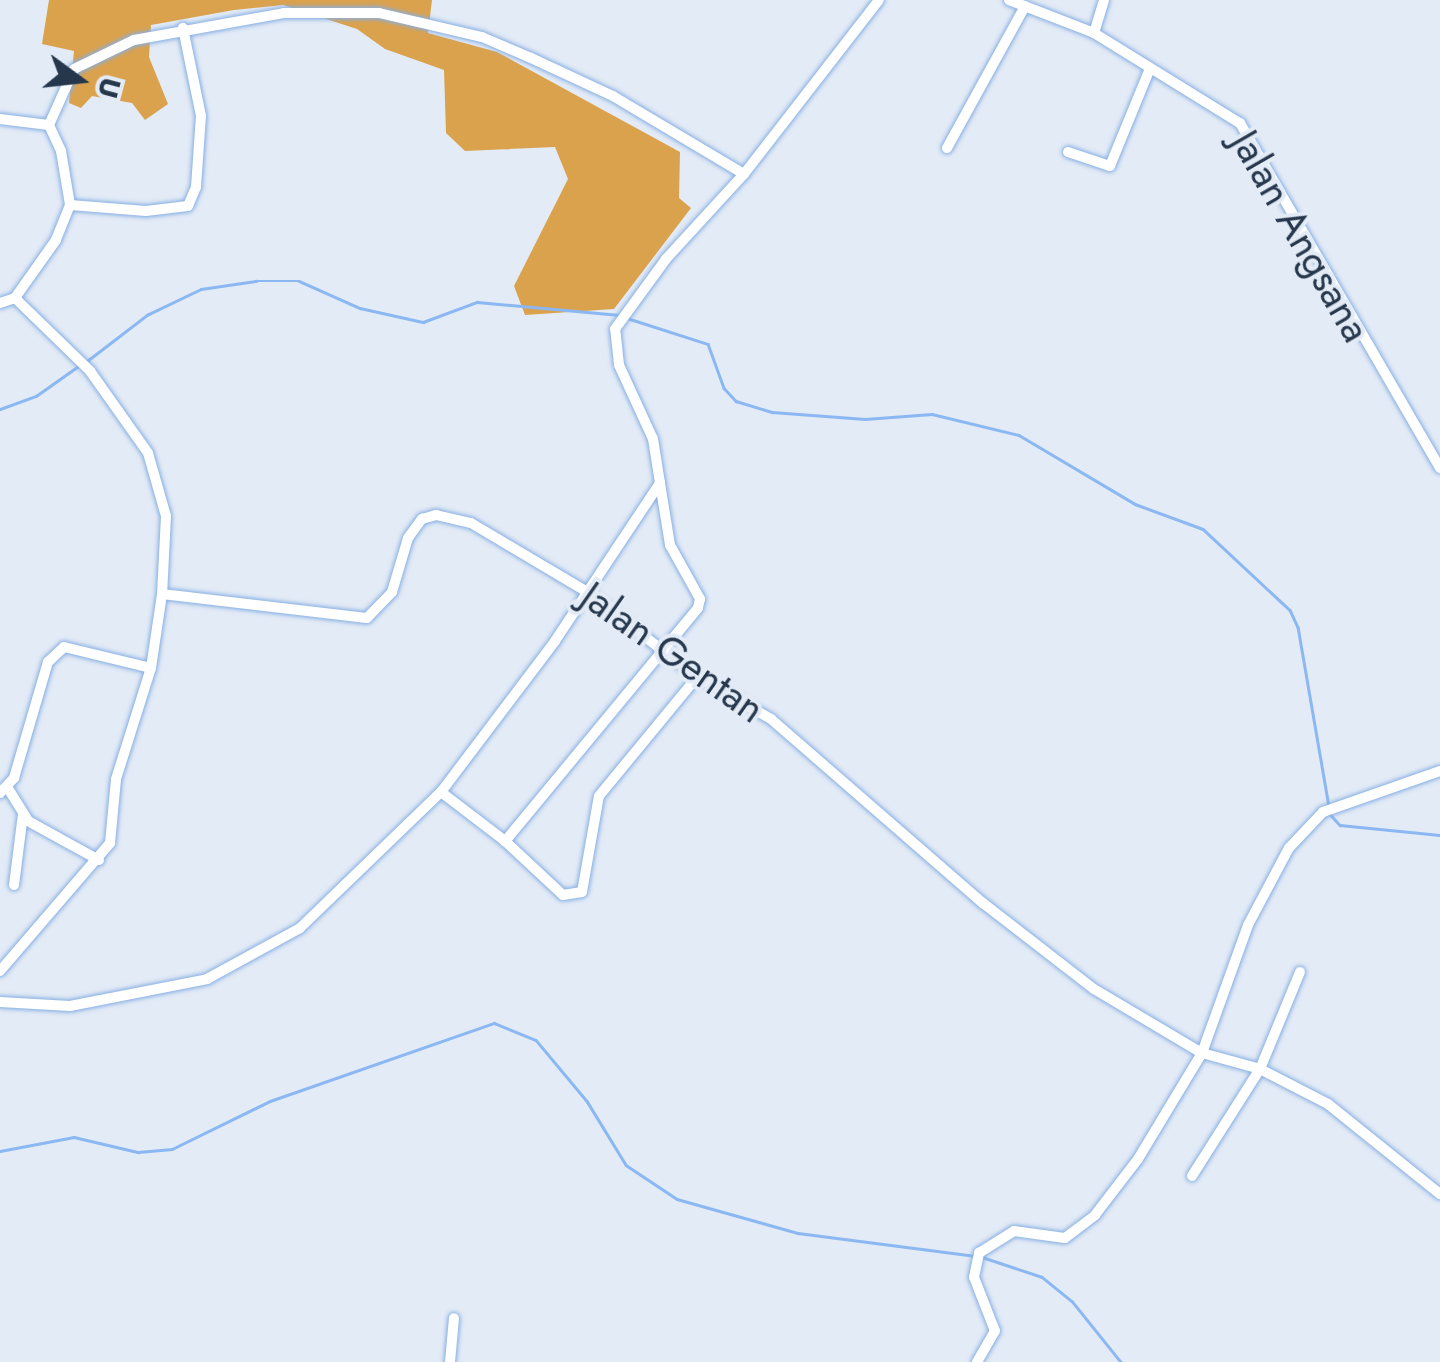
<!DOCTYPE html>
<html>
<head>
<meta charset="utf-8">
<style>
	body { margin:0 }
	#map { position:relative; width:1440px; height:1362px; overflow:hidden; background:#e3ebf6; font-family:Jost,sans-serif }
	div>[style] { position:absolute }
	.forest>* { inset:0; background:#dba24d }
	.stream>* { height:2.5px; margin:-1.25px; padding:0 1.25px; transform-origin:1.25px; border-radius:1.25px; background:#8bb8f3 }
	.roads { filter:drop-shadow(0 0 2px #87afe3) drop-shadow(0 0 2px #87afe3) }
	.minor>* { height:10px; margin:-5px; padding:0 5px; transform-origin:5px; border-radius:5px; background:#fff }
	span { translate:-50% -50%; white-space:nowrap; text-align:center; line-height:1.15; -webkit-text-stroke:8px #e3ebf6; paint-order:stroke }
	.street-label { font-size:40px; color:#26374c }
	.north { position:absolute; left:30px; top:30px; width:100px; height:100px; -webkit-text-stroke:8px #e3ebf6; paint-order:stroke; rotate:105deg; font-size:28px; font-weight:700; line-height:40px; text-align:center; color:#26374c }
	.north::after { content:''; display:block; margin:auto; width:35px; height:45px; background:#26374c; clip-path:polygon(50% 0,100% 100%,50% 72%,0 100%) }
</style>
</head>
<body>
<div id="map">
	<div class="forest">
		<div style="clip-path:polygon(49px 0,432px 0,428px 33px,497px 52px,680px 152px,679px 198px,691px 208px,614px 309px,525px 315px,514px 286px,568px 179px,555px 147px,465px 151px,446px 133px,444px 70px,385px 49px,357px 29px,283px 5px,234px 10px,151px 25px,149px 57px,168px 104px,145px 120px,132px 103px,92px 96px,81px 108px,69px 103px,74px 51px,42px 44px)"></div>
	</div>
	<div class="stream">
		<div style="left:627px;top:318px;width:85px;rotate:17.8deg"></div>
		<div style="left:708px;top:344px;width:47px;rotate:70deg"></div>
		<div style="left:724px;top:388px;width:18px;rotate:47deg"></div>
		<div style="left:736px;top:401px;width:38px;rotate:17deg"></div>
		<div style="left:772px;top:412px;width:93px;rotate:4.3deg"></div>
		<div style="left:865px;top:419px;width:67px;rotate:-4.3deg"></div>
		<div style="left:932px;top:414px;width:89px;rotate:13.6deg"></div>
		<div style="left:1019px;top:435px;width:135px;rotate:30.7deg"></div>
		<div style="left:1135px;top:504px;width:72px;rotate:20.2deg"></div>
		<div style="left:1203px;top:529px;width:119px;rotate:43deg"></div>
		<div style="left:1290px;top:610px;width:19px;rotate:65deg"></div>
		<div style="left:1298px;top:627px;width:182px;rotate:80.2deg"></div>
		<div style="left:87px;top:361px;width:76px;rotate:-37.5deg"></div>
		<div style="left:147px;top:315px;width:60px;rotate:-25.7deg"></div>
		<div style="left:201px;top:289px;width:56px;rotate:-8.3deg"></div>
		<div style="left:256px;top:281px;width:43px"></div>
		<div style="left:299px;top:281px;width:67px;rotate:23.9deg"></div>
		<div style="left:360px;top:308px;width:65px;rotate:12.5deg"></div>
		<div style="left:423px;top:322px;width:58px;rotate:-20.3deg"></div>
		<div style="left:477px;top:302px;width:143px;rotate:5.2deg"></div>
		<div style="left:0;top:409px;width:38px;rotate:-20deg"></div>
		<div style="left:36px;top:396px;width:54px;rotate:-35.2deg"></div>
		<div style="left:1330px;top:814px;width:15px;rotate:48deg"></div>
		<div style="left:1340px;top:825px;width:100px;rotate:5.7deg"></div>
		<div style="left:0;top:1151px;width:75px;rotate:-10.7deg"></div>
		<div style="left:74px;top:1137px;width:66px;rotate:13.2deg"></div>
		<div style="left:138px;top:1152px;width:34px;rotate:-5deg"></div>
		<div style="left:172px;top:1149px;width:109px;rotate:-26.1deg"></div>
		<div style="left:270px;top:1101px;width:237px;rotate:-19.2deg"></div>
		<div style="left:494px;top:1023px;width:45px;rotate:22deg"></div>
		<div style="left:536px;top:1040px;width:80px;rotate:50.1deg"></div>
		<div style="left:587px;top:1101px;width:75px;rotate:58.6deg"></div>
		<div style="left:626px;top:1165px;width:61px;rotate:33.7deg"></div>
		<div style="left:677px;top:1199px;width:126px;rotate:15.7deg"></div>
		<div style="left:798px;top:1233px;width:177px;rotate:7.4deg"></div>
		<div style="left:982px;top:1257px;width:63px;rotate:18.4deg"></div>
		<div style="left:1042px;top:1277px;width:38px;rotate:39deg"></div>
		<div style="left:1072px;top:1301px;width:78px;rotate:51.2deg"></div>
	</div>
	<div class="roads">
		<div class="minor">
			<div style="left:1009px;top:0;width:91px;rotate:21.2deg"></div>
			<div style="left:1094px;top:33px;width:172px;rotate:31.7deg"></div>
			<div style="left:1240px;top:123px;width:399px;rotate:59.9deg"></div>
			<div style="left:1094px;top:33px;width:34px;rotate:-73deg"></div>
			<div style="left:0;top:119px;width:49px;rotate:7deg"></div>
			<div style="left:49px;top:125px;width:61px;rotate:-65.9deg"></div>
			<div style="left:74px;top:69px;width:67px;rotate:-25.8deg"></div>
			<div style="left:134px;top:40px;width:152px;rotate:-10.2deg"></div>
			<div style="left:284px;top:13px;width:95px"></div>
			<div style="left:379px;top:13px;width:106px;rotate:13.1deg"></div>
			<div style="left:482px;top:37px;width:53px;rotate:23.2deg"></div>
			<div style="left:531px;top:58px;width:90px;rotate:24.9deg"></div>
			<div style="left:613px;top:96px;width:152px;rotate:30.8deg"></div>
			<div style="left:744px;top:174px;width:220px;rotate:-52.2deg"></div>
			<div style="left:49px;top:125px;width:29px;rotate:65deg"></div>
			<div style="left:61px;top:151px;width:55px;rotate:80.5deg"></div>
			<div style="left:70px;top:205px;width:38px;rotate:112deg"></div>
			<div style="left:56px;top:240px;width:71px;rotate:125.3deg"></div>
			<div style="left:15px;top:298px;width:105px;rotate:44.2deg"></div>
			<div style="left:90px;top:371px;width:100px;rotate:54.7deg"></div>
			<div style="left:148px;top:453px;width:66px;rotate:74.1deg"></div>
			<div style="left:166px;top:516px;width:78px;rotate:92.9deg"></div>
			<div style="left:947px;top:148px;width:162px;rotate:-61.2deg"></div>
			<div style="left:1068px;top:152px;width:44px;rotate:18.4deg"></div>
			<div style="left:1110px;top:166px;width:103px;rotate:-67.7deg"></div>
			<div style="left:70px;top:205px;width:76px;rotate:4.5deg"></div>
			<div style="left:146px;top:211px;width:42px;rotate:-6.8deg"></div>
			<div style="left:188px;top:206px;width:21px;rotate:-67deg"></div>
			<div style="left:196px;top:187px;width:71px;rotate:-86deg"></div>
			<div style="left:201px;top:116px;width:90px;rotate:-101.6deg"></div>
			<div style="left:0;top:303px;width:16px;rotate:-18deg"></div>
			<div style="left:660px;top:483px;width:63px;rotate:80.8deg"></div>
			<div style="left:670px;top:545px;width:62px;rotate:60.9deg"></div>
			<div style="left:700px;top:599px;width:9px;rotate:103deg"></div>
			<div style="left:698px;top:608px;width:303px;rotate:129.6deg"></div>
			<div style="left:505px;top:841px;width:79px;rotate:43deg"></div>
			<div style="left:563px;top:895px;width:19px;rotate:-9deg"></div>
			<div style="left:582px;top:892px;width:97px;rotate:-80deg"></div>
			<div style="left:599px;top:796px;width:154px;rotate:-50.5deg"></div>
			<div style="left:9px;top:790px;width:36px;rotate:58deg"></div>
			<div style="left:28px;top:821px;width:81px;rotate:28.8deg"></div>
			<div style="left:441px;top:792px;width:81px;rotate:37.4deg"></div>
			<div style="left:0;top:793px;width:21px;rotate:-47deg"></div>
			<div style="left:14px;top:778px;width:121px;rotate:-73.7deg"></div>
			<div style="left:48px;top:662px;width:22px;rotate:-43deg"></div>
			<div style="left:64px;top:647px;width:89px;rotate:13.6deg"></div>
			<div style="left:151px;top:668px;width:75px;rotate:-81.5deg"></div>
			<div style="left:162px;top:594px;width:206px;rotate:6.7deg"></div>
			<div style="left:367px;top:618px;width:36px;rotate:-46deg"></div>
			<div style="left:392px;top:592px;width:56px;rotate:-73.5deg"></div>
			<div style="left:408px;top:538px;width:24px;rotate:-54deg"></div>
			<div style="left:422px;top:519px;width:15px;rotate:-16deg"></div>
			<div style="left:436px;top:515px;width:36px;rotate:13deg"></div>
			<div style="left:471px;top:523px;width:135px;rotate:30.7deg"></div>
			<div style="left:587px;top:592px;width:139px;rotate:37.7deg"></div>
			<div style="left:697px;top:677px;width:85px;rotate:29.6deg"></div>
			<div style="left:771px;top:719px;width:281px;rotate:41deg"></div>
			<div style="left:983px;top:903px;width:140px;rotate:37.8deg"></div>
			<div style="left:1094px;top:989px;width:126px;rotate:30.7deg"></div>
			<div style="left:1202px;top:1053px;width:60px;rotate:15.4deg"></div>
			<div style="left:1260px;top:1069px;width:76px;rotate:27.2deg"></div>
			<div style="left:1328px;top:1104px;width:144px;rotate:38.8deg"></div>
			<div style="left:14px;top:885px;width:72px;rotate:-82.8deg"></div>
			<div style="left:0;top:971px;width:169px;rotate:-49.3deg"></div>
			<div style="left:110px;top:843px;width:64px;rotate:-84.6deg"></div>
			<div style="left:116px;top:779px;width:116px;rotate:-72.5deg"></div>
			<div style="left:0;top:1002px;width:70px;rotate:3.3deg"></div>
			<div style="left:70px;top:1006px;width:140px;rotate:-11.1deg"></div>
			<div style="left:207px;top:979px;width:106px;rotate:-28.7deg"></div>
			<div style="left:300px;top:928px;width:196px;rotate:-44deg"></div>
			<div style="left:441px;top:792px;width:189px;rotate:-52.9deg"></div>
			<div style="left:555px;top:641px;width:190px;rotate:-56.4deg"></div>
			<div style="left:660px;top:483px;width:45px;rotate:-99deg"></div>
			<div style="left:653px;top:439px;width:81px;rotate:-114.7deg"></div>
			<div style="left:619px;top:365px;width:36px;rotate:-96deg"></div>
			<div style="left:615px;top:329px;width:87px;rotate:-53.9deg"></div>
			<div style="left:666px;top:259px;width:115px;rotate:-47.5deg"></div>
			<div style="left:1192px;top:1176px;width:127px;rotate:-57.6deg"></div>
			<div style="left:1260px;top:1069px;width:105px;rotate:-67.6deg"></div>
			<div style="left:450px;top:1362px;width:44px;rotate:-84.8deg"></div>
			<div style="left:977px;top:1362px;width:36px;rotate:-60deg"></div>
			<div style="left:995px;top:1331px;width:58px;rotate:-111.3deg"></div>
			<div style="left:974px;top:1277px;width:25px;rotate:-78deg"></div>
			<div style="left:979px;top:1253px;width:41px;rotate:-32.2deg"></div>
			<div style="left:1014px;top:1231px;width:51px;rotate:7.8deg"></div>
			<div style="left:1065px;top:1238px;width:38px;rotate:-37deg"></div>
			<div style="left:1095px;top:1215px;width:71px;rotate:-52.5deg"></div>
			<div style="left:1138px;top:1159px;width:124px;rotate:-58.9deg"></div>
			<div style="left:1202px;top:1053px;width:136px;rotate:-70.2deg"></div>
			<div style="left:1248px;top:925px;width:87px;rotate:-62deg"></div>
			<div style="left:1289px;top:848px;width:50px;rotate:-46.6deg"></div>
			<div style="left:1323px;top:812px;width:124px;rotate:-19.3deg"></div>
		</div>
	</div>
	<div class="street-label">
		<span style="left:1301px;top:236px;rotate:60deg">Jalan Angsana</span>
		<span style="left:673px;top:652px;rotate:35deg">Jalan Gentan</span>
	</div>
	<div class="north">U</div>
</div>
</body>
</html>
